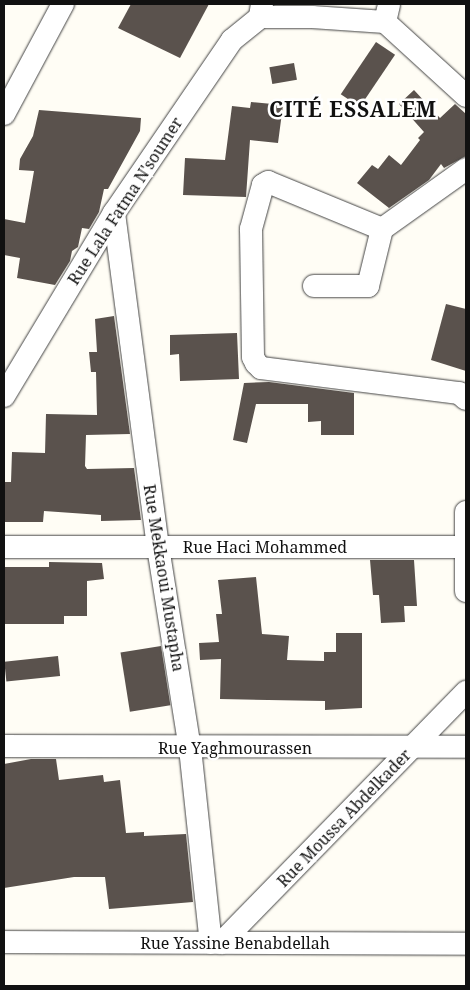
<!DOCTYPE html>
<html>
<head>
<meta charset="utf-8">
<style>
	body { margin:0 }
	#map { position:relative; width:470px; height:990px; overflow:hidden; background:#fffdf5; font-family:"Noto Serif",serif }
	div>[style] { position:absolute }
	.building>* { inset:0; background:#5a524d; transform-origin:0 0 }
	.roads { filter:drop-shadow(0 0 1px #444) drop-shadow(0 0 1px #444) }
	.minor>* { height:22px; margin:-11px; padding:0 11px; transform-origin:11px; border-radius:11px; background:#fff }
	span { translate:-50% -50%; white-space:nowrap; text-align:center; line-height:1.15; -webkit-text-stroke:5px #fff; paint-order:stroke }
	.street-label { font-size:16px; color:#111 }
	.district-label { font-size:21px; color:#111; font-weight:700; letter-spacing:1px }
	.frame { position:absolute; inset:0; border:5px solid #111; pointer-events:none }
</style>
</head>
<body>
<div id="map">
	<div class="building">
		<div style="clip-path:polygon(131px 4px,209px 4px,180px 58px,118px 28px)"></div>
		<div style="left:376px;top:42px;width:23px;height:63px;rotate:34deg"></div>
		<div style="left:294px;top:63px;width:17px;height:25px;rotate:80deg"></div>
		<div style="clip-path:polygon(414px 90px,440px 118px,455px 104px,466px 114px,466px 156px,444px 168px,441px 164px,429px 180px,389px 208px,357px 183px,372px 165px,378px 169px,389px 155px,401px 165px,420px 140px,418px 138px,424px 132px,399px 104px)"></div>
		<div style="clip-path:polygon(251px 102px,283px 105px,278px 143px,250px 140px,246px 197px,183px 195px,185px 158px,225px 160px,232px 106px,250px 108px)"></div>
		<div style="clip-path:polygon(39px 110px,141px 118px,140px 131px,108px 189px,104px 189px,99px 212px,89px 229px,82px 228px,78px 247px,72px 251px,70px 261px,55px 285px,17px 278px,20px 258px,4px 255px,4px 219px,25px 223px,34px 171px,19px 170px,20px 159px,33px 136px)"></div>
		<div style="clip-path:polygon(446px 304px,466px 309px,466px 371px,431px 360px)"></div>
		<div style="clip-path:polygon(114px 316px,130px 434px,86px 435px,85px 466px,87px 469px,134px 468px,141px 520px,101px 521px,101px 515px,44px 511px,43px 522px,4px 522px,4px 482px,11px 482px,12px 452px,45px 453px,46px 414px,97px 415px,96px 372px,91px 372px,89px 352px,97px 352px,95px 319px)"></div>
		<div style="clip-path:polygon(237px 333px,239px 379px,180px 381px,179px 354px,170px 355px,170px 335px)"></div>
		<div style="clip-path:polygon(269px 382px,354px 393px,354px 435px,321px 435px,321px 421px,308px 422px,308px 404px,256px 404px,247px 443px,233px 440px,244px 383px)"></div>
		<div style="clip-path:polygon(370px 560px,414px 560px,417px 606px,404px 606px,405px 622px,381px 623px,379px 595px,373px 595px)"></div>
		<div style="clip-path:polygon(49px 562px,102px 563px,104px 579px,87px 581px,87px 616px,64px 616px,64px 624px,4px 624px,4px 567px,49px 567px)"></div>
		<div style="clip-path:polygon(256px 577px,262px 634px,289px 636px,287px 660px,324px 661px,324px 652px,336px 652px,336px 633px,362px 633px,362px 708px,325px 710px,325px 701px,220px 699px,221px 659px,200px 660px,199px 643px,219px 642px,216px 614px,222px 614px,218px 580px)"></div>
		<div style="left:161px;top:646px;width:60px;height:41px;rotate:81deg"></div>
		<div style="left:58px;top:656px;width:20px;height:54px;rotate:84deg"></div>
		<div style="clip-path:polygon(31px 759px,56px 759px,59px 780px,103px 775px,104px 782px,120px 780px,126px 833px,144px 832px,144px 836px,186px 834px,193px 902px,109px 909px,105px 877px,74px 877px,4px 888px,4px 764px)"></div>
	</div>
	<div class="roads">
		<div class="minor">
			<div style="left:262px;top:4px;width:13px;rotate:99deg"></div>
			<div style="left:260px;top:17px;width:52px"></div>
			<div style="left:312px;top:17px;width:73px;rotate:3.9deg"></div>
			<div style="left:385px;top:22px;width:18px;rotate:-77deg"></div>
			<div style="left:385px;top:22px;width:110px;rotate:42.4deg"></div>
			<div style="left:4px;top:114px;width:125px;rotate:-61.8deg"></div>
			<div style="left:114px;top:213px;width:337px;rotate:82.5deg"></div>
			<div style="left:158px;top:547px;width:204px;rotate:81deg"></div>
			<div style="left:190px;top:748px;width:196px;rotate:83.9deg"></div>
			<div style="left:382px;top:229px;width:103px;rotate:-35.5deg"></div>
			<div style="left:314px;top:286px;width:54px"></div>
			<div style="left:368px;top:286px;width:59px;rotate:-76.2deg"></div>
			<div style="left:382px;top:229px;width:123px;rotate:-157.6deg"></div>
			<div style="left:268px;top:182px;width:6px;rotate:149deg"></div>
			<div style="left:263px;top:185px;width:46px;rotate:105.3deg"></div>
			<div style="left:251px;top:229px;width:128px;rotate:89.1deg"></div>
			<div style="left:253px;top:357px;width:7px;rotate:63deg"></div>
			<div style="left:256px;top:363px;width:7px;rotate:45deg"></div>
			<div style="left:261px;top:368px;width:200px;rotate:7.2deg"></div>
			<div style="left:459px;top:393px;width:9px;rotate:41deg"></div>
			<div style="left:4px;top:396px;width:214px;rotate:-59deg"></div>
			<div style="left:114px;top:213px;width:209px;rotate:-55.7deg"></div>
			<div style="left:232px;top:40px;width:36px;rotate:-39deg"></div>
			<div style="left:466px;top:512px;width:79px;rotate:90deg"></div>
			<div style="left:4px;top:547px;width:462px"></div>
			<div style="left:4px;top:746px;width:462px;rotate:0.1deg"></div>
			<div style="left:4px;top:942px;width:462px;rotate:0.2deg"></div>
			<div style="left:221px;top:943px;width:351px;rotate:-45.7deg"></div>
		</div>
	</div>
	<div class="street-label">
		<span style="left:125px;top:201px;rotate:-57deg">Rue Lala Fatma N'soumer</span>
		<span style="left:265px;top:547px">Rue Haci Mohammed</span>
		<span style="left:164px;top:578px;rotate:81deg">Rue Mekkaoui Mustapha</span>
		<span style="left:235px;top:748px">Rue Yaghmourassen</span>
		<span style="left:344px;top:818px;rotate:-46deg">Rue Moussa Abdelkader</span>
		<span style="left:235px;top:943px">Rue Yassine Benabdellah</span>
	</div>
	<div class="district-label">
		<span style="left:353px;top:109px">CITÉ ESSALEM</span>
	</div>
	<div class="frame"></div>
</div>
</body>
</html>
